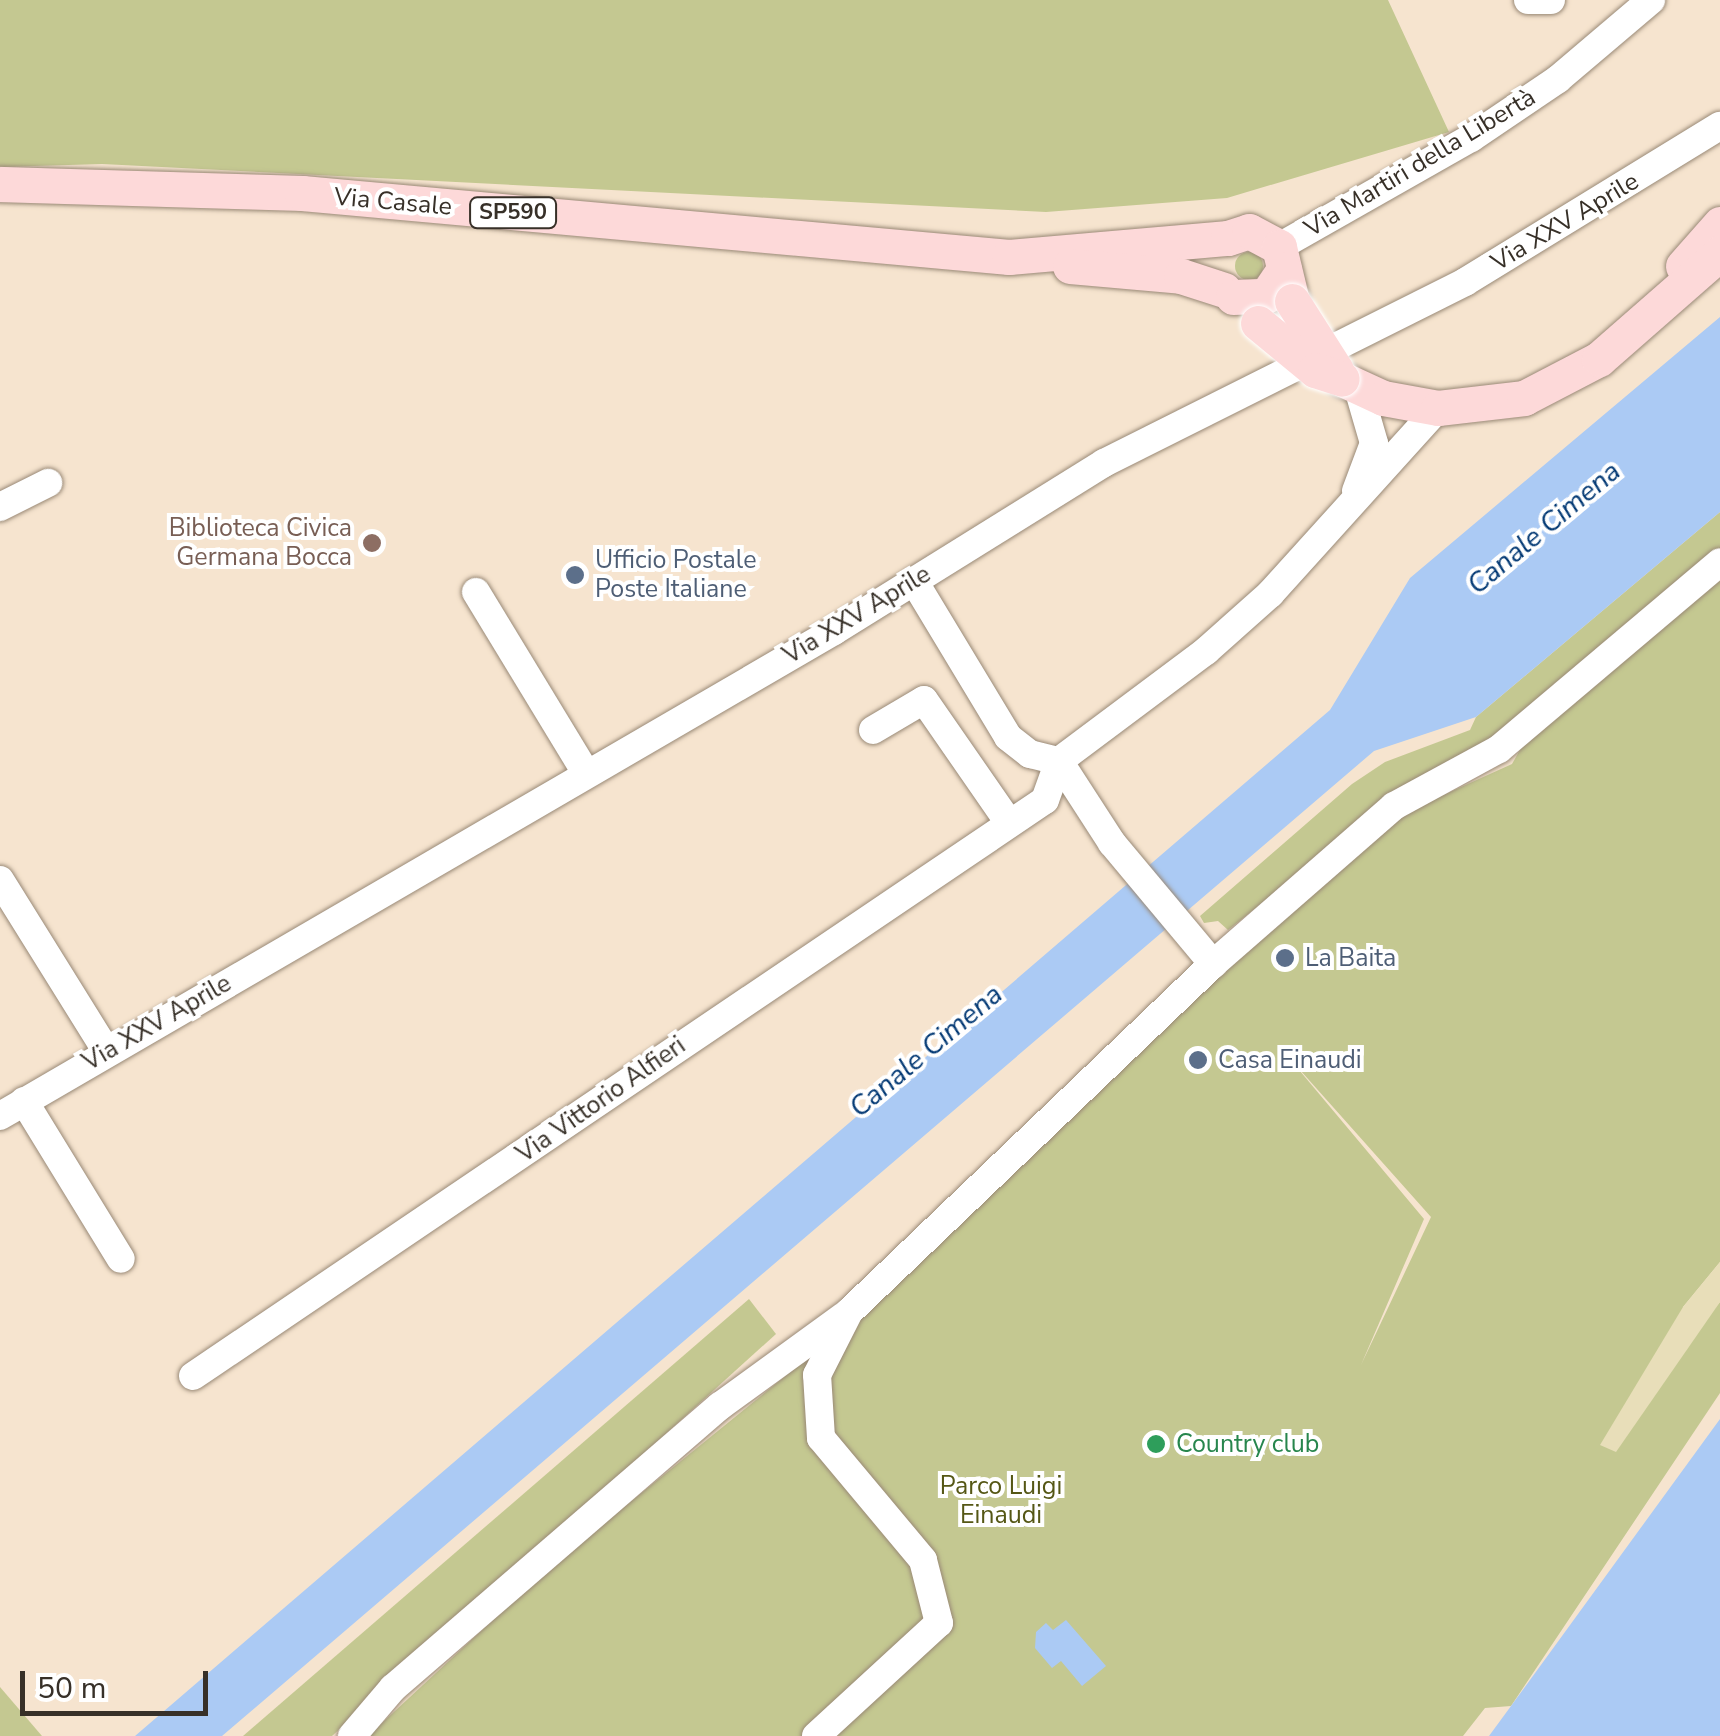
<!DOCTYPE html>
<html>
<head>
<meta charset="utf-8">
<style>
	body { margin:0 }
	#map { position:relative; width:1720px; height:1736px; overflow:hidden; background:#f6e4cf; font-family:"Nunito Sans",sans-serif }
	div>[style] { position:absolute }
	.green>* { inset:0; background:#c4c891 }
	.round { border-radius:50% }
	.sand>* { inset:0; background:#e8deb9 }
	.water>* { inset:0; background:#abcaf4 }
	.roads { filter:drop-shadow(0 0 2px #998976) drop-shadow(0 0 2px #998976) }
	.minor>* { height:28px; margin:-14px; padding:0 14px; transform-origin:14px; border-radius:14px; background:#fff }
	.major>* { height:35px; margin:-17.5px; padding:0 17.5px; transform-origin:17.5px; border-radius:17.5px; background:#fdd9d9 }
	.bridges { filter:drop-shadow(0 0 2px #fff) drop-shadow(0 0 2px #fff) }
	.major-bridge>* { height:35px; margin:-17.5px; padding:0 17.5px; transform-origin:17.5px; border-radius:17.5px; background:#fdd9d9 }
	.dots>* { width:28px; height:28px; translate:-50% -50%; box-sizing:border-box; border:5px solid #fff; border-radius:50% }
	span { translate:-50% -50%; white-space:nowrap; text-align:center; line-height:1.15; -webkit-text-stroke:8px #fff; paint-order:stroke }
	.shield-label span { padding:2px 8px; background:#fff; border:2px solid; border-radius:8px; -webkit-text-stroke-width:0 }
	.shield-label { font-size:22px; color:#373028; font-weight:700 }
	.street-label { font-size:25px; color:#373028 }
	.education-label { font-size:25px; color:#785e54 }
	.right { translate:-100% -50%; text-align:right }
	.service-label { font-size:25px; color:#4e5e75 }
	.left { translate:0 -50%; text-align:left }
	.leisure-label { font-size:25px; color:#27864d }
	.park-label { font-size:25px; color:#555715 }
	.water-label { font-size:28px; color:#033974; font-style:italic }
	.scale { position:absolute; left:20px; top:1671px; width:188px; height:45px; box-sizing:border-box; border:5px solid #373028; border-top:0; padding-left:12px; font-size:30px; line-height:35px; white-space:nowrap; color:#373028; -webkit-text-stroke:8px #fff; paint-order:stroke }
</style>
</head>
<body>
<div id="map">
	<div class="green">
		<div style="clip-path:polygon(0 0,1388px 0,1449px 132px,1227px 198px,1046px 212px,102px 164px,0 167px)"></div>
		<div class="round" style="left:1235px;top:252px;width:28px;height:28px"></div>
		<div style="clip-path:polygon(1720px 512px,1720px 551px,1529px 719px,1388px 803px,1228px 930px,1218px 921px,1204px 923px,1200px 916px,1352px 784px,1385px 762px,1470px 730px,1476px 717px)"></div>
		<div style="clip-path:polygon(evenodd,1720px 566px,1720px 1262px,1683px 1307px,1707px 1317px,1720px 1302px,1720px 1393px,1511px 1706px,1485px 1708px,1463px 1736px,368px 1736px,548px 1569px,794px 1369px,1182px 1007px,1408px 811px,1512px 764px,1525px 741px,1720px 566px,1284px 1052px,1431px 1217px,1361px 1365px,1424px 1219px,1284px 1052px)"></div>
		<div style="clip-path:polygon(749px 1299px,776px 1334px,332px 1736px,243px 1736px)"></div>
		<div style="clip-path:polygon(0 1687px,42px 1736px,0 1736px)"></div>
	</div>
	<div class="sand">
		<div style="clip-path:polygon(1720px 1262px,1720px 1302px,1616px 1452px,1600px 1445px,1683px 1307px)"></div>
	</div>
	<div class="water">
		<div style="clip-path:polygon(1720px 317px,1720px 512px,1476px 717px,1374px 751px,222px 1736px,135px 1736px,1330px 710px,1410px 578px)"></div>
		<div style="clip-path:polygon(1720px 1419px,1720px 1736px,1489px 1736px,1511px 1706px)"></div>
		<div style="clip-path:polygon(1066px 1620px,1106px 1666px,1082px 1686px,1061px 1661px,1052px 1668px,1035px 1648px,1036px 1632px,1046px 1623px,1053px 1630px)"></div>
	</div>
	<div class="roads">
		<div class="minor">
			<div style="left:1528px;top:0;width:23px"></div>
			<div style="left:1279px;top:247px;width:221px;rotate:-29.6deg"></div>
			<div style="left:1471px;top:138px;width:105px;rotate:-34.1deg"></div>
			<div style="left:1558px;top:79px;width:122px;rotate:-40.3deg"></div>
			<div style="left:1356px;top:491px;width:51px;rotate:-69.4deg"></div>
			<div style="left:1374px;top:443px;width:57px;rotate:-106.2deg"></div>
			<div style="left:0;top:507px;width:54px;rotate:-26.6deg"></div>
			<div style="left:914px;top:581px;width:182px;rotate:58.9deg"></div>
			<div style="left:1008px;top:737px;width:28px;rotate:38deg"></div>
			<div style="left:1030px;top:754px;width:30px;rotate:14deg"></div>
			<div style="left:1059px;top:761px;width:98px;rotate:57.1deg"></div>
			<div style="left:1112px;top:843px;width:158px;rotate:50.1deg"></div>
			<div style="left:476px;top:592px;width:210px;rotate:58.7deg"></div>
			<div style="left:873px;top:730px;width:59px;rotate:-30.5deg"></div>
			<div style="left:924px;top:700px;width:146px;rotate:55.3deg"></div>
			<div style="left:0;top:880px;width:203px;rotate:58.1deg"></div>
			<div style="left:24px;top:1101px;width:185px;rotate:58.5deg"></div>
			<div style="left:0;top:1116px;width:965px;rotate:-30.18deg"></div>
			<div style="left:834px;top:631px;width:318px;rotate:-31.9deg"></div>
			<div style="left:1104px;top:463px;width:404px;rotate:-26.6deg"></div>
			<div style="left:1465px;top:282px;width:299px;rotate:-31.5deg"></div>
			<div style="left:193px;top:1376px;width:1028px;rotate:-34.06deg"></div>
			<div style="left:1045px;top:800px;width:41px;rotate:-70.3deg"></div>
			<div style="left:1059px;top:761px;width:184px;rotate:-36.8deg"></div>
			<div style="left:1206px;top:651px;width:86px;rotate:-41.7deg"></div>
			<div style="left:1270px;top:594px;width:251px;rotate:-47.9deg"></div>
			<div style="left:352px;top:1736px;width:63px;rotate:-49.5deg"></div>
			<div style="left:393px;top:1688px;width:432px;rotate:-40.8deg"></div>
			<div style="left:720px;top:1406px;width:153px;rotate:-36deg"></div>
			<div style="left:816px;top:1736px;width:167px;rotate:-42.6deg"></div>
			<div style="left:939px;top:1623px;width:65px;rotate:-104.3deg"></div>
			<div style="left:923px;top:1560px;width:159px;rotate:-129.9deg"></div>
			<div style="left:821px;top:1438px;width:63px;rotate:-93.6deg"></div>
			<div style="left:817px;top:1375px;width:71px;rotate:-63.1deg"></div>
			<div style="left:849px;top:1312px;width:504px;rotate:-43.71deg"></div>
			<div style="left:1213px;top:964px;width:240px;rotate:-41.1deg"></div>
			<div style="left:1394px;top:806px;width:119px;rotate:-28.5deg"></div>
			<div style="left:1499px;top:749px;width:289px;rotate:-40.2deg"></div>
		</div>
		<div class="major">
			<div style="left:0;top:184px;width:302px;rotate:1.7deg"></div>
			<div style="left:302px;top:193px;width:710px;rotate:5.17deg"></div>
			<div style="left:1009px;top:257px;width:220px;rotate:-5deg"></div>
			<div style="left:1228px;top:238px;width:22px;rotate:-18deg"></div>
			<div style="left:1249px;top:231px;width:34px;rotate:28deg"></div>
			<div style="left:1279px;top:247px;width:56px;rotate:76.5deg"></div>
			<div style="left:1070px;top:266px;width:111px;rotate:5.1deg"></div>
			<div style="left:1181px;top:276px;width:45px;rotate:18deg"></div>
			<div style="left:1683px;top:266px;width:56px;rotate:-48.6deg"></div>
			<div style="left:1233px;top:297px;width:33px;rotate:-2deg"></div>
			<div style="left:1266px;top:296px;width:32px;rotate:-56deg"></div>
			<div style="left:1342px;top:379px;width:45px;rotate:24.9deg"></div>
			<div style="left:1383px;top:398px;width:56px;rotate:10.3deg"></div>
			<div style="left:1438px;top:408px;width:87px;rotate:-6.6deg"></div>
			<div style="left:1524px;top:398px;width:85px;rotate:-27.5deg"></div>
			<div style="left:1599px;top:359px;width:161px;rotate:-41.2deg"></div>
		</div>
	</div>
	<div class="bridges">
		<div class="major-bridge">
			<div style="left:1292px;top:301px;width:82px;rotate:57.5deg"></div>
			<div style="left:1258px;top:323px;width:74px;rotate:39.5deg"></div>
			<div style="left:1315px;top:370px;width:28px;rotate:18deg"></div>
		</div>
	</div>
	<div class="dots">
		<div style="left:372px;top:543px;background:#8d6e63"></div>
		<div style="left:575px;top:575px;background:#5c6f8a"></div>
		<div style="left:1285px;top:958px;background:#5c6f8a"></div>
		<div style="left:1198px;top:1060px;background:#5c6f8a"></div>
		<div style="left:1156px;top:1444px;background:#2e9e5b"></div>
	</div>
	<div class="shield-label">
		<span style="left:513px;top:213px">SP590</span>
	</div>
	<div class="street-label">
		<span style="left:1420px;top:163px;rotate:-31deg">Via Martiri della Libertà</span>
		<span style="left:393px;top:202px;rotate:5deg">Via Casale</span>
		<span style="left:1565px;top:222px;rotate:-31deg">Via XXV Aprile</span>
		<span style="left:857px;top:615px;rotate:-31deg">Via XXV Aprile</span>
		<span style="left:157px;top:1023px;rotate:-30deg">Via XXV Aprile</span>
		<span style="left:601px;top:1100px;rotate:-35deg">Via Vittorio Alfieri</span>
	</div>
	<div class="education-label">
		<span class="right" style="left:352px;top:543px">Biblioteca Civica<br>Germana Bocca</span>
	</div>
	<div class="service-label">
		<span class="left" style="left:595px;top:575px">Ufficio Postale<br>Poste Italiane</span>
		<span class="left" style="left:1305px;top:958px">La Baita</span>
		<span class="left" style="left:1218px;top:1060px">Casa Einaudi</span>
	</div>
	<div class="leisure-label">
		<span class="left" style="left:1176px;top:1444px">Country club</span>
	</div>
	<div class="park-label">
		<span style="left:1001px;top:1501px">Parco Luigi<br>Einaudi</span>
	</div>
	<div class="water-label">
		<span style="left:1544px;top:528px;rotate:-40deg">Canale Cimena</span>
		<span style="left:926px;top:1051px;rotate:-40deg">Canale Cimena</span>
	</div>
	<div class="scale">50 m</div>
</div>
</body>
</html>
